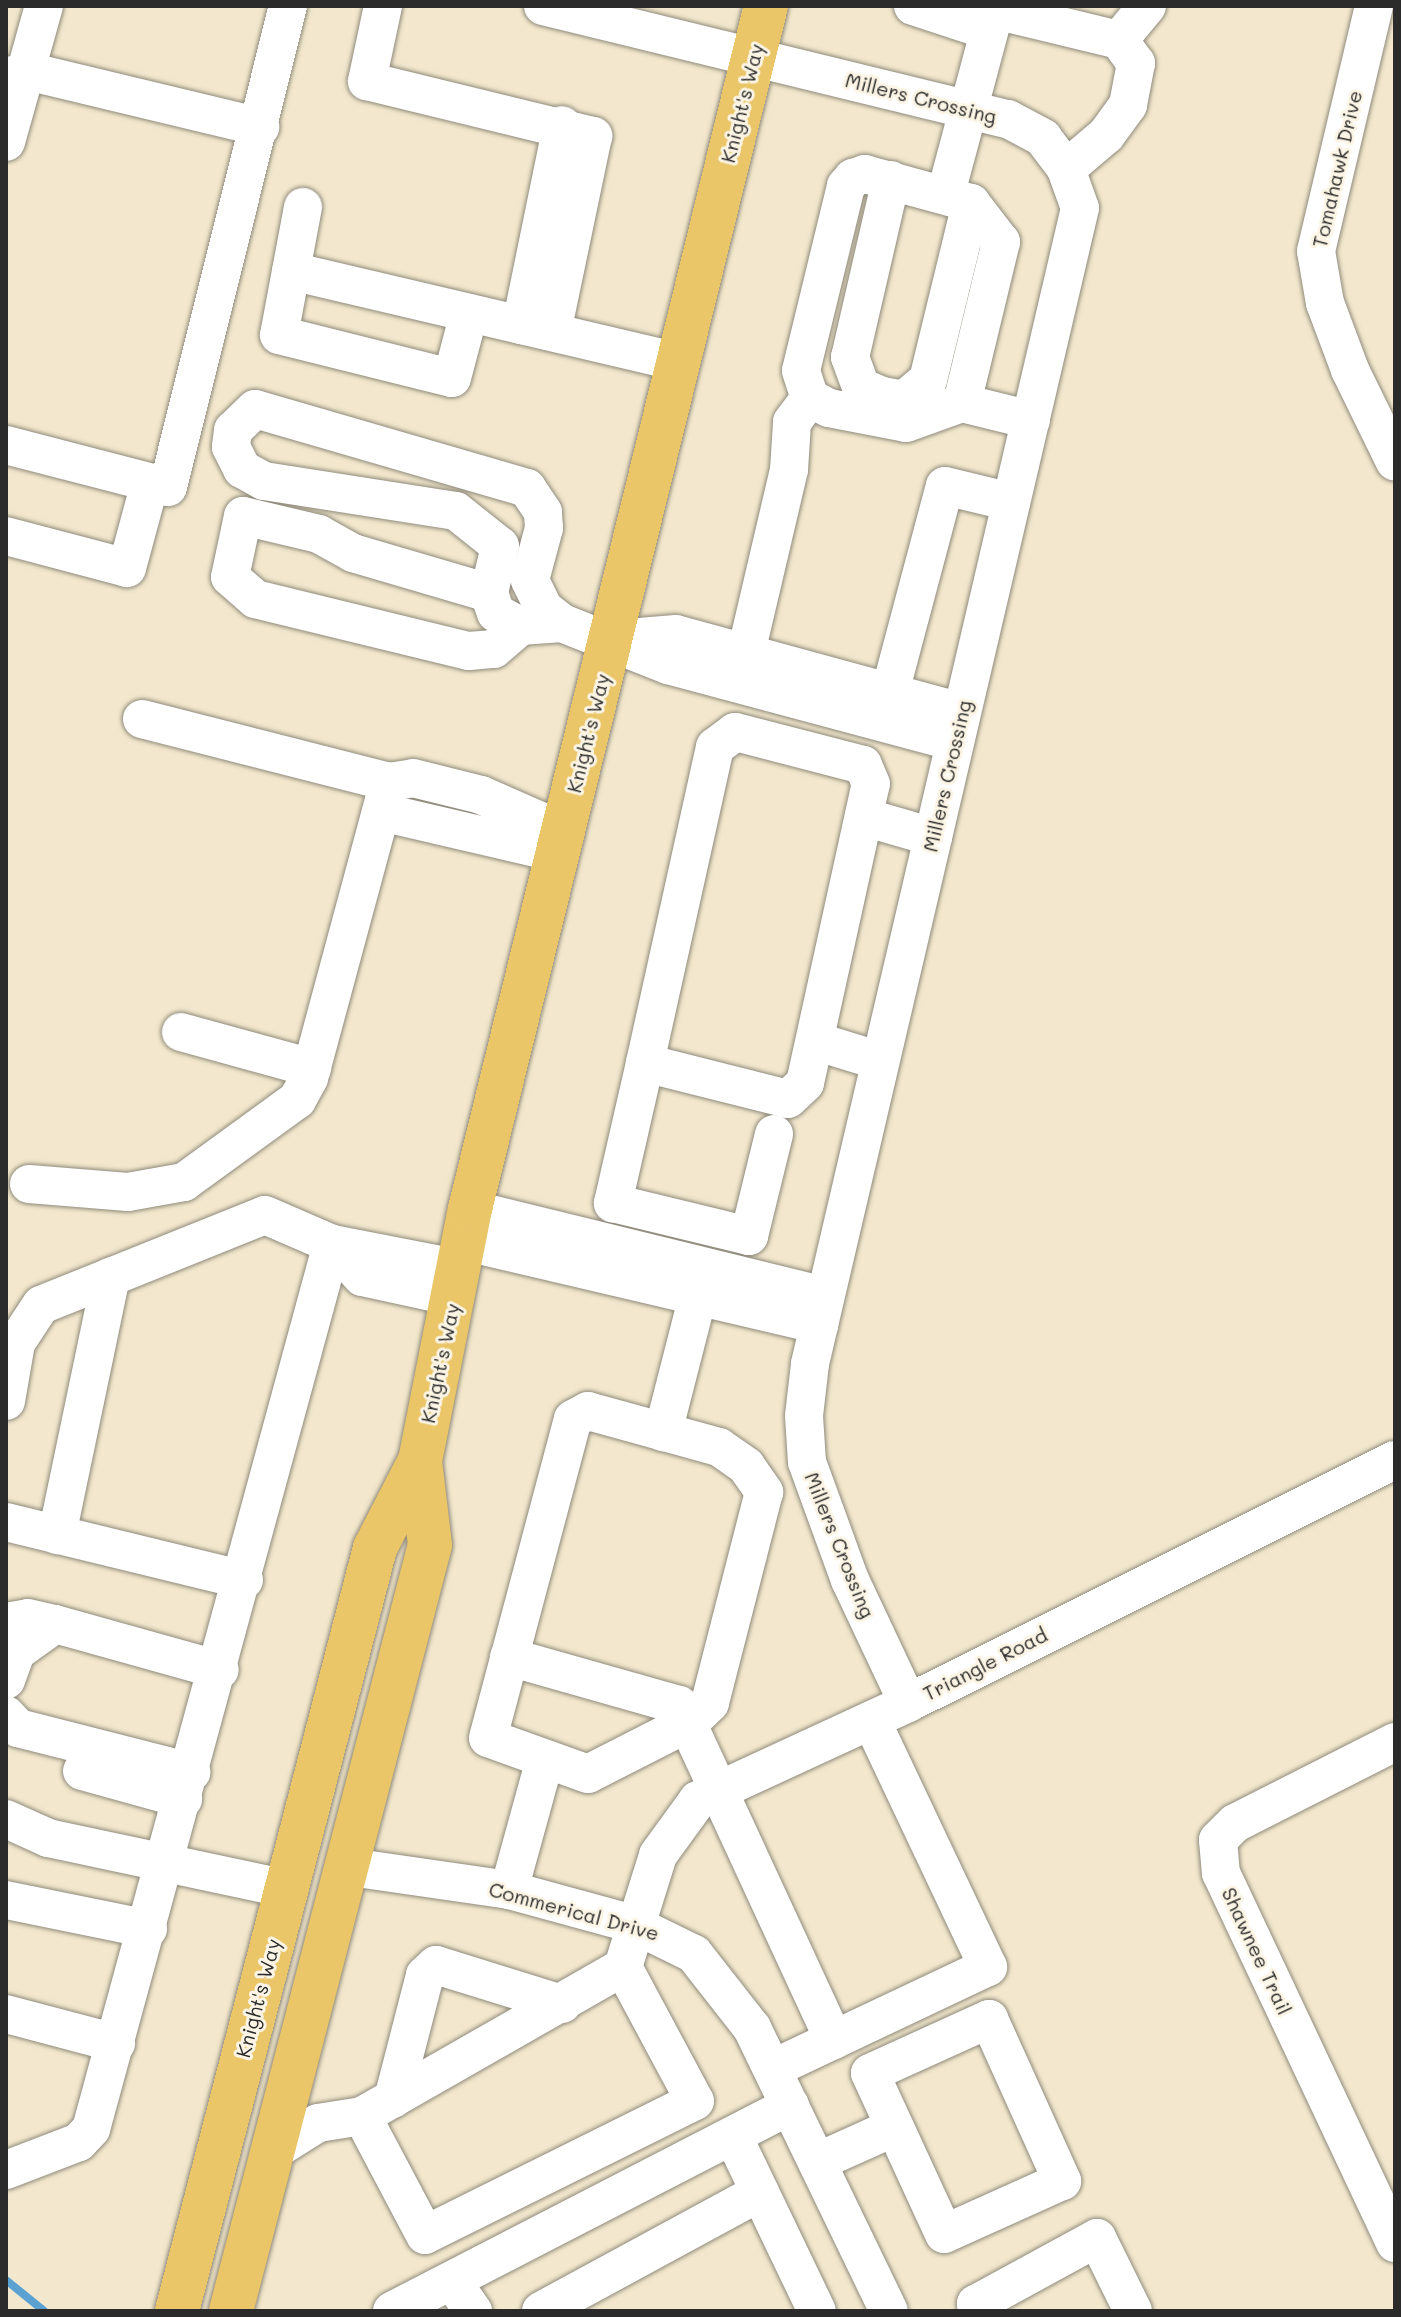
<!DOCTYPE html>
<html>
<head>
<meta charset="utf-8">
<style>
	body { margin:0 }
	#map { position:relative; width:1401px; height:2317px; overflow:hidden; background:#f3e8cd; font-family:Mali,sans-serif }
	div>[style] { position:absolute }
	.stream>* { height:8px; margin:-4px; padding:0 4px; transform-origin:4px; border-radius:4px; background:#5ba2d2 }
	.roads { filter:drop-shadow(0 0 2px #8f8a7c) drop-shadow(0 0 2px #8f8a7c) }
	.minor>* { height:38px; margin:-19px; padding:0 19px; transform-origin:19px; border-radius:19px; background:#fff }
	.major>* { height:44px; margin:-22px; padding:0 22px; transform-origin:22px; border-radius:22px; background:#eac669 }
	span { translate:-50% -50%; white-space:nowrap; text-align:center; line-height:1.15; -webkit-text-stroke:6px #fcf5e5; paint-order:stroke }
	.street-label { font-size:20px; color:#2b2b2b }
	.frame { position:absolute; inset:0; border:8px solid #2b2b2b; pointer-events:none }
</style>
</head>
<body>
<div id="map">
	<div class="stream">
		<div style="left:6px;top:2280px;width:49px;rotate:39.2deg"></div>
	</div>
	<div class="roads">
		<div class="minor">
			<div style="left:383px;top:6px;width:77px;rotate:102deg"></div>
			<div style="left:367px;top:81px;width:233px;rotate:13.7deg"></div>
			<div style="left:593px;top:136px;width:200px;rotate:101.8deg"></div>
			<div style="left:543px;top:6px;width:479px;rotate:13.7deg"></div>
			<div style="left:1008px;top:119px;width:40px;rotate:28deg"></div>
			<div style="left:1043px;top:138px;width:39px;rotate:53deg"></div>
			<div style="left:1066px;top:169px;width:41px;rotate:70.3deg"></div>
			<div style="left:1080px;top:208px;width:1187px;rotate:103.15deg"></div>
			<div style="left:810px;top:1364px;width:52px;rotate:96.6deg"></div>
			<div style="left:804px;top:1416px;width:46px;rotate:86.3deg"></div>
			<div style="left:807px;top:1462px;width:126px;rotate:70deg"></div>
			<div style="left:850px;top:1580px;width:136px;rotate:64.8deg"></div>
			<div style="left:913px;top:6px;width:80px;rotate:18.2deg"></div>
			<div style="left:1374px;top:6px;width:252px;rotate:103.3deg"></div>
			<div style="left:1316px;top:251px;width:53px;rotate:80.2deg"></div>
			<div style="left:1325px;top:303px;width:72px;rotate:69.5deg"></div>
			<div style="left:1350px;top:370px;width:102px;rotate:63.9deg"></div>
			<div style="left:995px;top:10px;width:128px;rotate:13.6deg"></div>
			<div style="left:1119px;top:40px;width:29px;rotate:54deg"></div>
			<div style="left:1136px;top:63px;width:43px;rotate:100.8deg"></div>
			<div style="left:1128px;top:105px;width:37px;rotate:126deg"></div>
			<div style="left:1106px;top:135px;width:52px;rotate:139.6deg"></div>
			<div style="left:1119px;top:40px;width:44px;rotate:-50.5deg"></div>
			<div style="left:6px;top:77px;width:22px;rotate:-16deg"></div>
			<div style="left:27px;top:71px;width:240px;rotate:13.5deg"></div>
			<div style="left:6px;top:142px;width:141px;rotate:-74.4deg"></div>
			<div style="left:891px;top:180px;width:182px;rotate:103deg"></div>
			<div style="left:850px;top:357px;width:32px;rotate:70deg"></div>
			<div style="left:861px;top:387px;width:23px;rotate:23deg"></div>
			<div style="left:882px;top:396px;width:22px;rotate:10deg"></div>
			<div style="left:904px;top:400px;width:31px;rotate:-40deg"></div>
			<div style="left:928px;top:380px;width:182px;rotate:-76.3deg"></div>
			<div style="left:946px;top:193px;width:194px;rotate:-75deg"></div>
			<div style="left:303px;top:207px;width:130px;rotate:100.6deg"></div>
			<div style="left:279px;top:335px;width:178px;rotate:14deg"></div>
			<div style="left:452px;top:378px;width:67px;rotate:-75.3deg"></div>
			<div style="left:291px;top:271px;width:398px;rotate:13.2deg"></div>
			<div style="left:521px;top:325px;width:204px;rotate:-78.4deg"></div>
			<div style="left:962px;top:403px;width:166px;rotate:-76.4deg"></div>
			<div style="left:1001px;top:242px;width:49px;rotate:-127.6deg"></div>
			<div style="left:971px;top:203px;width:110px;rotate:-164.7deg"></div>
			<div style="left:865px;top:174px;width:13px;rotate:162deg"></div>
			<div style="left:853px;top:178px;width:11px;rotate:131deg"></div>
			<div style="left:846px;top:186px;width:190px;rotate:103.7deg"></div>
			<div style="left:801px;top:371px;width:28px;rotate:72deg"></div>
			<div style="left:810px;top:398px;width:21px;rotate:28deg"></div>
			<div style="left:829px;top:408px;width:78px;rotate:11deg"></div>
			<div style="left:906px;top:423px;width:59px;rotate:-19.7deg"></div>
			<div style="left:962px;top:403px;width:71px;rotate:13.8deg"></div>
			<div style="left:6px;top:445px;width:167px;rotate:14.5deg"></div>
			<div style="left:168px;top:487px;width:496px;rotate:-76deg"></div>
			<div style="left:6px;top:536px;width:125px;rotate:14.8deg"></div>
			<div style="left:127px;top:568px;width:88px;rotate:-74.9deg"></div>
			<div style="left:489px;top:593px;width:142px;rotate:-163.6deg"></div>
			<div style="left:353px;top:553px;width:39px;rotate:-151deg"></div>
			<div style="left:319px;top:534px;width:78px;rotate:-166.7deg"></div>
			<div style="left:243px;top:516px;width:62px;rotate:102deg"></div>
			<div style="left:230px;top:577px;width:33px;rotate:41deg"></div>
			<div style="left:255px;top:599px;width:220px;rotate:13.7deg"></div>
			<div style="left:469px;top:651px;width:25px;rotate:-5deg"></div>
			<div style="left:494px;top:649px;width:35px;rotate:-41deg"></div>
			<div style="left:562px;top:623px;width:23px;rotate:-142deg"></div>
			<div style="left:544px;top:609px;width:32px;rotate:-116deg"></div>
			<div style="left:530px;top:580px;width:54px;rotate:-74.9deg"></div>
			<div style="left:544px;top:528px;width:16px;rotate:-94deg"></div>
			<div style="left:543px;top:512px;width:29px;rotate:-124deg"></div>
			<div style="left:527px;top:488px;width:283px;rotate:-163.8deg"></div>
			<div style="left:255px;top:409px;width:30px;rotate:136deg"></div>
			<div style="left:233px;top:430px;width:17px;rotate:97deg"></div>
			<div style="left:231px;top:447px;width:25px;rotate:63deg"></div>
			<div style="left:242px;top:469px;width:25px;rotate:29deg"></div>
			<div style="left:264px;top:481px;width:194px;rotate:8.9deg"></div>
			<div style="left:456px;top:511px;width:56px;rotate:38.5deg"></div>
			<div style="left:500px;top:546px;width:48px;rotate:103.2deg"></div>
			<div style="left:489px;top:593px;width:21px;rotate:71deg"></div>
			<div style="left:496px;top:613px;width:27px;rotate:28deg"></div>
			<div style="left:520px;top:626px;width:42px;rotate:-4.1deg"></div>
			<div style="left:562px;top:623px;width:114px;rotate:21.6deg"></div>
			<div style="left:668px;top:665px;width:297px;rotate:15deg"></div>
			<div style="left:615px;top:639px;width:61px;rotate:-4.7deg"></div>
			<div style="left:676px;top:634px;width:296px;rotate:15.3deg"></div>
			<div style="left:753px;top:677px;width:25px;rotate:-106deg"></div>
			<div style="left:746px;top:653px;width:188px;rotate:-76.8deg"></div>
			<div style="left:789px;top:470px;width:48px;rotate:-86.4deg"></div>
			<div style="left:792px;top:422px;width:30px;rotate:-53deg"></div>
			<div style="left:890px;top:692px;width:213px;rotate:-75.1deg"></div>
			<div style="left:945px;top:486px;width:68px;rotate:13.6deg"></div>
			<div style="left:142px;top:719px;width:255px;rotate:14.3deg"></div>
			<div style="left:389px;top:782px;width:24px;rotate:-9deg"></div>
			<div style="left:413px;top:778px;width:70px;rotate:14deg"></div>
			<div style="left:481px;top:795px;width:90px;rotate:23.7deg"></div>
			<div style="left:381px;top:812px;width:181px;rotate:13.1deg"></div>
			<div style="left:864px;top:817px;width:72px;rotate:16.2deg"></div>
			<div style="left:181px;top:1032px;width:136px;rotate:15.4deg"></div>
			<div style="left:815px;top:1041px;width:68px;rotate:17.1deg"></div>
			<div style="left:645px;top:1063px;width:147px;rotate:14.1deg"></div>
			<div style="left:788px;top:1099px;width:23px;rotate:-43deg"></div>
			<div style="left:805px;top:1083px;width:306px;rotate:-77.6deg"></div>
			<div style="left:871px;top:784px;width:21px;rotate:-113deg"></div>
			<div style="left:863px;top:765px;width:132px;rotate:-165.5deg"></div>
			<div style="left:735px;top:732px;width:25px;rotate:143deg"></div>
			<div style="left:715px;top:747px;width:324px;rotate:102.5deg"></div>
			<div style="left:645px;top:1063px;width:144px;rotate:102.9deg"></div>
			<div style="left:613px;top:1203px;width:140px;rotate:13.6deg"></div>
			<div style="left:749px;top:1236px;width:105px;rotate:-76.2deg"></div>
			<div style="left:29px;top:1184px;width:99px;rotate:4.6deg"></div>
			<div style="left:128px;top:1192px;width:57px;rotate:-10.1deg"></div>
			<div style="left:184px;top:1182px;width:140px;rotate:-36deg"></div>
			<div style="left:297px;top:1100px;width:25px;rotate:-61deg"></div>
			<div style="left:309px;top:1078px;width:307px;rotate:-74.9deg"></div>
			<div style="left:470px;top:1209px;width:366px;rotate:13.8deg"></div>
			<div style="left:462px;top:1241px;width:367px;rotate:13.2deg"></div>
			<div style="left:454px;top:1297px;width:94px;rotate:-167.7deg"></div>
			<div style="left:362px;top:1277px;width:45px;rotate:-132.3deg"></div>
			<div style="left:332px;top:1244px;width:131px;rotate:11deg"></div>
			<div style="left:6px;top:1401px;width:59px;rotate:-80.2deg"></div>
			<div style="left:16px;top:1343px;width:45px;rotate:-56.7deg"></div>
			<div style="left:41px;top:1305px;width:241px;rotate:-21.9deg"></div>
			<div style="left:265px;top:1215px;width:73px;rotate:23.4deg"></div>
			<div style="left:332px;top:1244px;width:917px;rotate:105.23deg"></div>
			<div style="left:91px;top:2129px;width:18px;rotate:133deg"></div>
			<div style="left:79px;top:2142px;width:78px;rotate:159deg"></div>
			<div style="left:588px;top:1411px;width:136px;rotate:15.4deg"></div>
			<div style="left:719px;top:1447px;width:33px;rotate:35deg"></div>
			<div style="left:746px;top:1466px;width:32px;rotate:55deg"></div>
			<div style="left:764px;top:1492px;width:218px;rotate:104.4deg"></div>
			<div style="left:710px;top:1703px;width:28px;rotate:136deg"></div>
			<div style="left:690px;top:1722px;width:114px;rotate:153deg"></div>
			<div style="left:588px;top:1774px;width:106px;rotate:-160.2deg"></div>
			<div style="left:488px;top:1738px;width:330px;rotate:-75.1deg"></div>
			<div style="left:573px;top:1419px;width:17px;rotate:-28deg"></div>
			<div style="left:663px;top:1432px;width:165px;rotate:-75.6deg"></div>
			<div style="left:6px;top:1522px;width:245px;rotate:13.7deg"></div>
			<div style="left:57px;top:1535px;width:264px;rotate:-78.2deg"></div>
			<div style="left:6px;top:1622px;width:22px;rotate:-10deg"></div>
			<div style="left:28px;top:1618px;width:28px;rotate:13deg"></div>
			<div style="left:55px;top:1624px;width:171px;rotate:15.6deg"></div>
			<div style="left:509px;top:1657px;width:177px;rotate:15.8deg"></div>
			<div style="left:679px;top:1705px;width:369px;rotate:65.2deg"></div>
			<div style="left:6px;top:1680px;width:30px;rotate:-70deg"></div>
			<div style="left:16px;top:1652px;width:48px;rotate:-35.7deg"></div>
			<div style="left:6px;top:1715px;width:18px;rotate:47deg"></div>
			<div style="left:18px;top:1728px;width:179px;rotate:14.3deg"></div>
			<div style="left:1395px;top:1742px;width:179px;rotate:153.1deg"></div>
			<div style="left:1235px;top:1823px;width:24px;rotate:135deg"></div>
			<div style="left:1218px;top:1840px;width:33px;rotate:85deg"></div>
			<div style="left:1221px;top:1873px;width:409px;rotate:64.8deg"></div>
			<div style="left:82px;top:1771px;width:105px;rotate:15.5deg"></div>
			<div style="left:6px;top:1819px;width:46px;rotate:24.3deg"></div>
			<div style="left:48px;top:1838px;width:244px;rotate:12deg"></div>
			<div style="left:350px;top:1867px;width:161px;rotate:8.2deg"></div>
			<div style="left:509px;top:1890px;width:129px;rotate:15.3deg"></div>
			<div style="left:633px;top:1924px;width:68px;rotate:26.2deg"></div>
			<div style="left:694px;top:1954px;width:94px;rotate:51.9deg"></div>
			<div style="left:752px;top:2028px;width:314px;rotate:64.2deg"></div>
			<div style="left:509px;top:1890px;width:136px;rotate:-74.6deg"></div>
			<div style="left:6px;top:1900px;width:145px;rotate:11.5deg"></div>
			<div style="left:623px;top:1967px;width:117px;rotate:-72.6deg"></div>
			<div style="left:658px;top:1855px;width:68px;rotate:-54deg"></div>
			<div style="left:698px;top:1800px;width:231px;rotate:-24.8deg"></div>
			<div style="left:908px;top:1703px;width:544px;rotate:-26.52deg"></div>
			<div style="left:6px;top:2014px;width:114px;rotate:14.8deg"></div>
			<div style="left:989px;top:2019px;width:178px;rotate:65.7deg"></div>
			<div style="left:1062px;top:2181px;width:129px;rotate:155.8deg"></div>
			<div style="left:944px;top:2234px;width:177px;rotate:-114.7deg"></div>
			<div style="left:870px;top:2073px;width:131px;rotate:-24.4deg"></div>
			<div style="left:772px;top:2069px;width:239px;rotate:-25.3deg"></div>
			<div style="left:988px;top:1967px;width:273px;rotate:-115.3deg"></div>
			<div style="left:393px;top:2099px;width:128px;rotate:-75.5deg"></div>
			<div style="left:425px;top:1975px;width:15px;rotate:-42deg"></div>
			<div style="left:436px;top:1965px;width:132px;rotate:17.2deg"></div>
			<div style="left:733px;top:2136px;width:194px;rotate:64.4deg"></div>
			<div style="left:275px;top:2150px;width:51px;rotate:-32.1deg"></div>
			<div style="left:318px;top:2123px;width:45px;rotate:-9deg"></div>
			<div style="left:362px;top:2116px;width:301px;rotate:-29.7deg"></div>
			<div style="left:623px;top:1967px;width:152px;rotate:61.8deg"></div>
			<div style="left:695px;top:2101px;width:301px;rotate:153.6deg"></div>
			<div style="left:425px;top:2235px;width:135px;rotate:-117.9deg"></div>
			<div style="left:817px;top:2162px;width:85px;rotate:-24.2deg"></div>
			<div style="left:452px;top:2281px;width:37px;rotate:55deg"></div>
			<div style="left:392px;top:2311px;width:448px;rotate:-27.3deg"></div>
			<div style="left:541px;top:2311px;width:249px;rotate:-28.5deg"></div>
			<div style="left:979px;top:2311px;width:8px;rotate:-113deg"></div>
			<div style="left:976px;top:2304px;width:138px;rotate:-28.6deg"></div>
			<div style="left:1097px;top:2238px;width:81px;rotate:63.7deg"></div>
		</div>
		<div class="major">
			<div style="left:177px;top:2311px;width:788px;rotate:-75.45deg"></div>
			<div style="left:375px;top:1548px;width:98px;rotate:-62.7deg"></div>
			<div style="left:420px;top:1461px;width:257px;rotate:-78.8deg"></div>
			<div style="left:470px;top:1209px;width:1239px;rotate:-76.18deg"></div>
			<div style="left:231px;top:2311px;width:791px;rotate:-75.44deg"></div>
			<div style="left:430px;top:1545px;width:85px;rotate:-96.8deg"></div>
		</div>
	</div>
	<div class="street-label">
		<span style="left:921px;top:98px;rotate:14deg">Millers Crossing</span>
		<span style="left:742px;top:103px;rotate:-76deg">Knight's Way</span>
		<span style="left:1337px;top:169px;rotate:-77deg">Tomahawk Drive</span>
		<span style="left:588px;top:733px;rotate:-76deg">Knight's Way</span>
		<span style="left:947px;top:776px;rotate:-77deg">Millers Crossing</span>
		<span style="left:440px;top:1363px;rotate:-78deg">Knight's Way</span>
		<span style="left:840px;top:1545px;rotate:68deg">Millers Crossing</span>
		<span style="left:985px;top:1664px;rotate:-27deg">Triangle Road</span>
		<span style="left:574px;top:1911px;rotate:15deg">Commerical Drive</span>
		<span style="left:1257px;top:1951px;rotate:65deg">Shawnee Trail</span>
		<span style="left:258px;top:1998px;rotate:-75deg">Knight's Way</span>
	</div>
	<div class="frame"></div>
</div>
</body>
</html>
